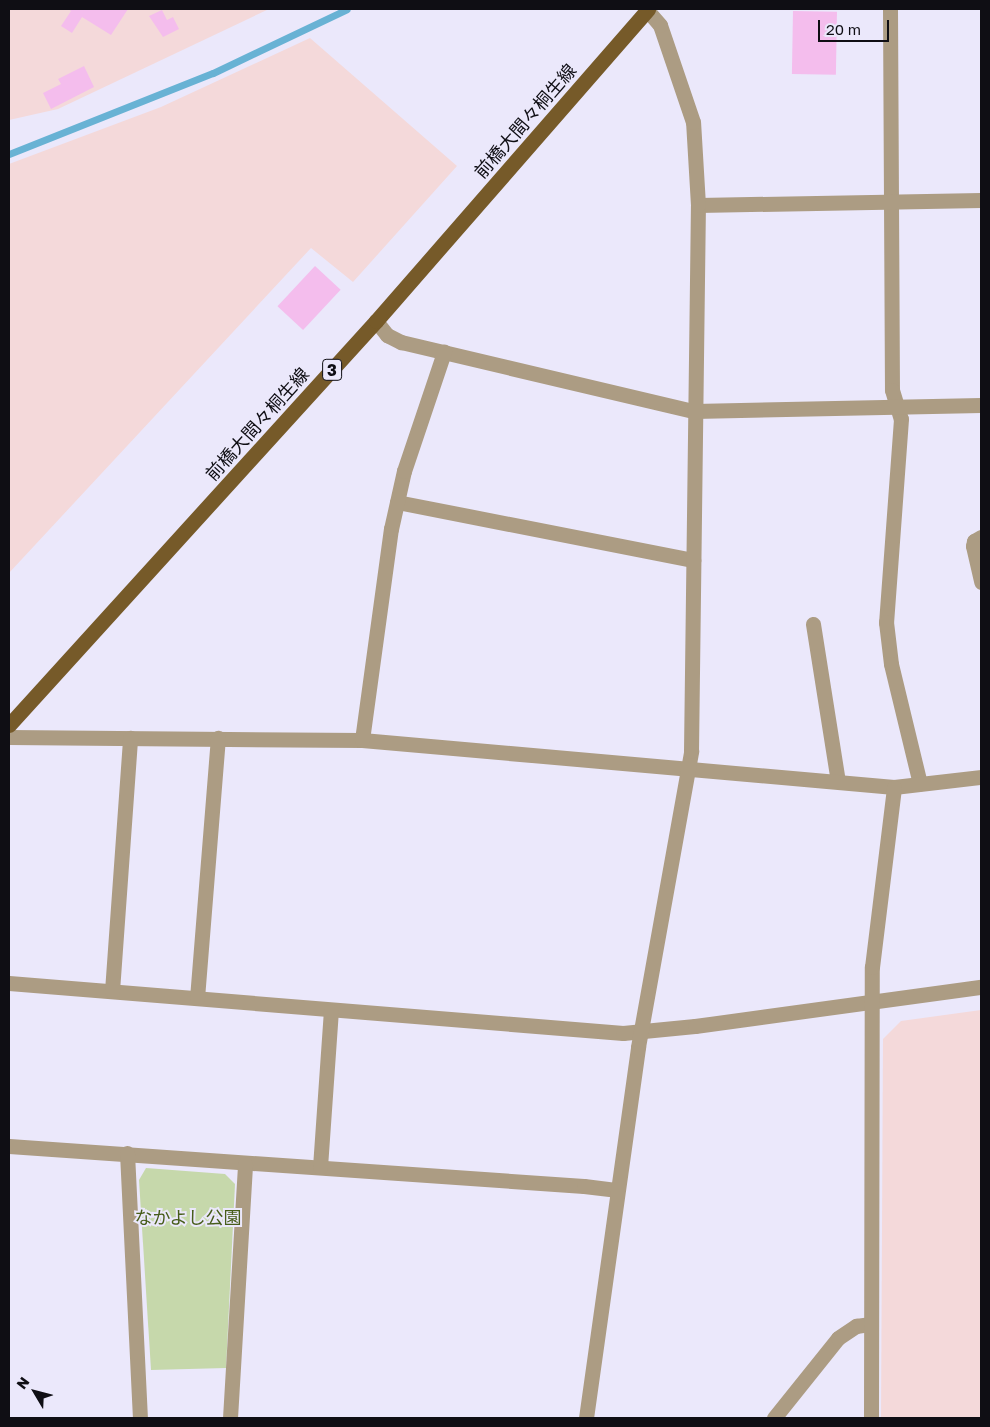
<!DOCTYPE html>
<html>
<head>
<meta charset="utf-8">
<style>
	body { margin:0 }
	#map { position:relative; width:990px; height:1427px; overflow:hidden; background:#ebe8fb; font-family:"Golos Text","Noto Sans JP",sans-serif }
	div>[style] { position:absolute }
	.education>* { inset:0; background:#f4d9da }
	.green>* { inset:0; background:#c6d8ab }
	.stream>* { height:7px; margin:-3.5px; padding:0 3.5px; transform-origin:3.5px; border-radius:3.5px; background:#68b2d4 }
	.building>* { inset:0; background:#f4bded; transform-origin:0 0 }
	.minor>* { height:15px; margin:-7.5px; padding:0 7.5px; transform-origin:7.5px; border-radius:7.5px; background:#ac9c83 }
	.major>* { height:15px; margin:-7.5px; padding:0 7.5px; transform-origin:7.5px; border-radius:7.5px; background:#765a29 }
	span { translate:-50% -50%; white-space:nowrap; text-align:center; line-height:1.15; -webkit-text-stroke:4px #ebe8fb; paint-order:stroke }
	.shield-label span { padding:1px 4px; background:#ebe8fb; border:1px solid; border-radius:4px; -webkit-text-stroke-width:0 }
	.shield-label { font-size:16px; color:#0f0e14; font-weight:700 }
	.street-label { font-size:18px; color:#0f0e14 }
	.park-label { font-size:18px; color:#475d1a }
	.frame { position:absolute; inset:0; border:10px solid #0f0e14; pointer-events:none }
	.north { position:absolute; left:10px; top:1367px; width:50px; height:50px; -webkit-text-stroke:4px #ebe8fb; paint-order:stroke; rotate:307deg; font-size:14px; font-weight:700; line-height:20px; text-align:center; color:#0f0e14 }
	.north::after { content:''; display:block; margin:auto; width:18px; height:22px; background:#0f0e14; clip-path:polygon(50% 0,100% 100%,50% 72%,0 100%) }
	.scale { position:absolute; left:818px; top:20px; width:71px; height:22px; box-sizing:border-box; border:2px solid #0f0e14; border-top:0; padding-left:6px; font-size:15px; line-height:18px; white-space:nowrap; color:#0f0e14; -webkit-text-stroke:4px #ebe8fb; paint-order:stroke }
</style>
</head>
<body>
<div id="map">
	<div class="education">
		<div style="clip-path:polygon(9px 9px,269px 9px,58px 109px,9px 120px)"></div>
		<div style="clip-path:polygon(310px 38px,457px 166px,353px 282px,311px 248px,9px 573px,9px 164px,161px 107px)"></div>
		<div style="clip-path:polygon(981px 1010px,981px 1418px,881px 1418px,883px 1039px,901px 1021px)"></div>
	</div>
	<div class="green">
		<div style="clip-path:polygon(146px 1168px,225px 1174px,235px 1184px,226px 1368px,151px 1370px,139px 1180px)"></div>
	</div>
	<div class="stream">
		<div style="left:9px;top:154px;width:219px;rotate:-21.7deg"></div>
		<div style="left:213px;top:73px;width:148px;rotate:-25.5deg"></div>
	</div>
	<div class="building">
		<div style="clip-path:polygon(68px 9px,128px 9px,111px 35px,82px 17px,72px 33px,61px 26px,71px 11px)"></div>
		<div style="clip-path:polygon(162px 10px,167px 20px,173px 17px,179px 29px,163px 37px,149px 16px)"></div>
		<div style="left:793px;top:11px;width:44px;height:63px;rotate:1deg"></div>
		<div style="clip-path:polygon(84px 66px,94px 87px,51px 109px,43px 93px,61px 84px,58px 79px)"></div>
		<div style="left:315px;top:266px;width:35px;height:55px;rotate:43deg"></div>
	</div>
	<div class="minor">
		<div style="left:890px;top:9px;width:381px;rotate:89.7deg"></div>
		<div style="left:892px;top:390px;width:30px;rotate:73deg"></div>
		<div style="left:901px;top:419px;width:204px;rotate:94.2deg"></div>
		<div style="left:886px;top:622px;width:42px;rotate:83.2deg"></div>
		<div style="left:891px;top:664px;width:123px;rotate:76.4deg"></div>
		<div style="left:698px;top:205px;width:283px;rotate:-1deg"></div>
		<div style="left:376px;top:321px;width:18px;rotate:52deg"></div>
		<div style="left:387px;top:335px;width:16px;rotate:27deg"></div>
		<div style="left:401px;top:342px;width:301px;rotate:13.3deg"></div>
		<div style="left:694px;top:411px;width:287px;rotate:-1.2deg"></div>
		<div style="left:397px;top:502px;width:302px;rotate:11.1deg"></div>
		<div style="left:981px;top:537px;width:8px;rotate:150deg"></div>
		<div style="left:974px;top:541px;width:5px;rotate:101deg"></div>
		<div style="left:973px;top:546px;width:37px;rotate:77deg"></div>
		<div style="left:813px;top:624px;width:159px;rotate:81deg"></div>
		<div style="left:9px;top:737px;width:353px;rotate:0.5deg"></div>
		<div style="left:362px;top:740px;width:534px;rotate:5.05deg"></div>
		<div style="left:894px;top:787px;width:88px;rotate:-6.6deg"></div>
		<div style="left:362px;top:740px;width:213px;rotate:-82.2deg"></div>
		<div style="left:391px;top:529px;width:59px;rotate:-77.4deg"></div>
		<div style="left:404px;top:471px;width:126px;rotate:-71.4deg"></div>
		<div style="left:9px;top:983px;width:616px;rotate:4.66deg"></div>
		<div style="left:623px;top:1033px;width:72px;rotate:-5.6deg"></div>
		<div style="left:695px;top:1026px;width:289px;rotate:-7.8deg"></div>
		<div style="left:112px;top:991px;width:254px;rotate:-85.9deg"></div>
		<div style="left:197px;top:998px;width:261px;rotate:-85.4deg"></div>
		<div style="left:9px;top:1146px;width:576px;rotate:3.98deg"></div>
		<div style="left:584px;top:1186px;width:32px;rotate:7deg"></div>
		<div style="left:127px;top:1153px;width:265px;rotate:87.2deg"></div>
		<div style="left:320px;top:1167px;width:156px;rotate:-86deg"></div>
		<div style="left:230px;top:1418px;width:254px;rotate:-86.6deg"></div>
		<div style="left:586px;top:1418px;width:375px;rotate:-82deg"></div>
		<div style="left:638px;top:1047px;width:301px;rotate:-79.8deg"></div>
		<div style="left:691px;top:751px;width:546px;rotate:-89.27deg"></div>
		<div style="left:698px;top:205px;width:83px;rotate:-93.4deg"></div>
		<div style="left:693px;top:122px;width:102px;rotate:-108.8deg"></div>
		<div style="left:660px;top:25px;width:21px;rotate:-131deg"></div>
		<div style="left:774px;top:1418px;width:102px;rotate:-51.3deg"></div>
		<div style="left:838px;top:1338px;width:22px;rotate:-34deg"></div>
		<div style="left:856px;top:1326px;width:15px;rotate:-8deg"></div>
		<div style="left:871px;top:1418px;width:451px;rotate:-89.9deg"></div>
		<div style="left:872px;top:967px;width:181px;rotate:-83deg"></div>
	</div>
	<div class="major">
		<div style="left:9px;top:725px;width:546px;rotate:-47.75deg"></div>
		<div style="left:376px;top:321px;width:414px;rotate:-48.9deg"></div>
	</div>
	<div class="shield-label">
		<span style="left:332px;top:370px">3</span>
	</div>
	<div class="street-label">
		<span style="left:525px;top:121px;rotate:-49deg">前橋大間々桐生線</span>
		<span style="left:257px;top:424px;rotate:-48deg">前橋大間々桐生線</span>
	</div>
	<div class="park-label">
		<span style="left:188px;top:1217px">なかよし公園</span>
	</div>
	<div class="frame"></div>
	<div class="north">N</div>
	<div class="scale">20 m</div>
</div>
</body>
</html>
